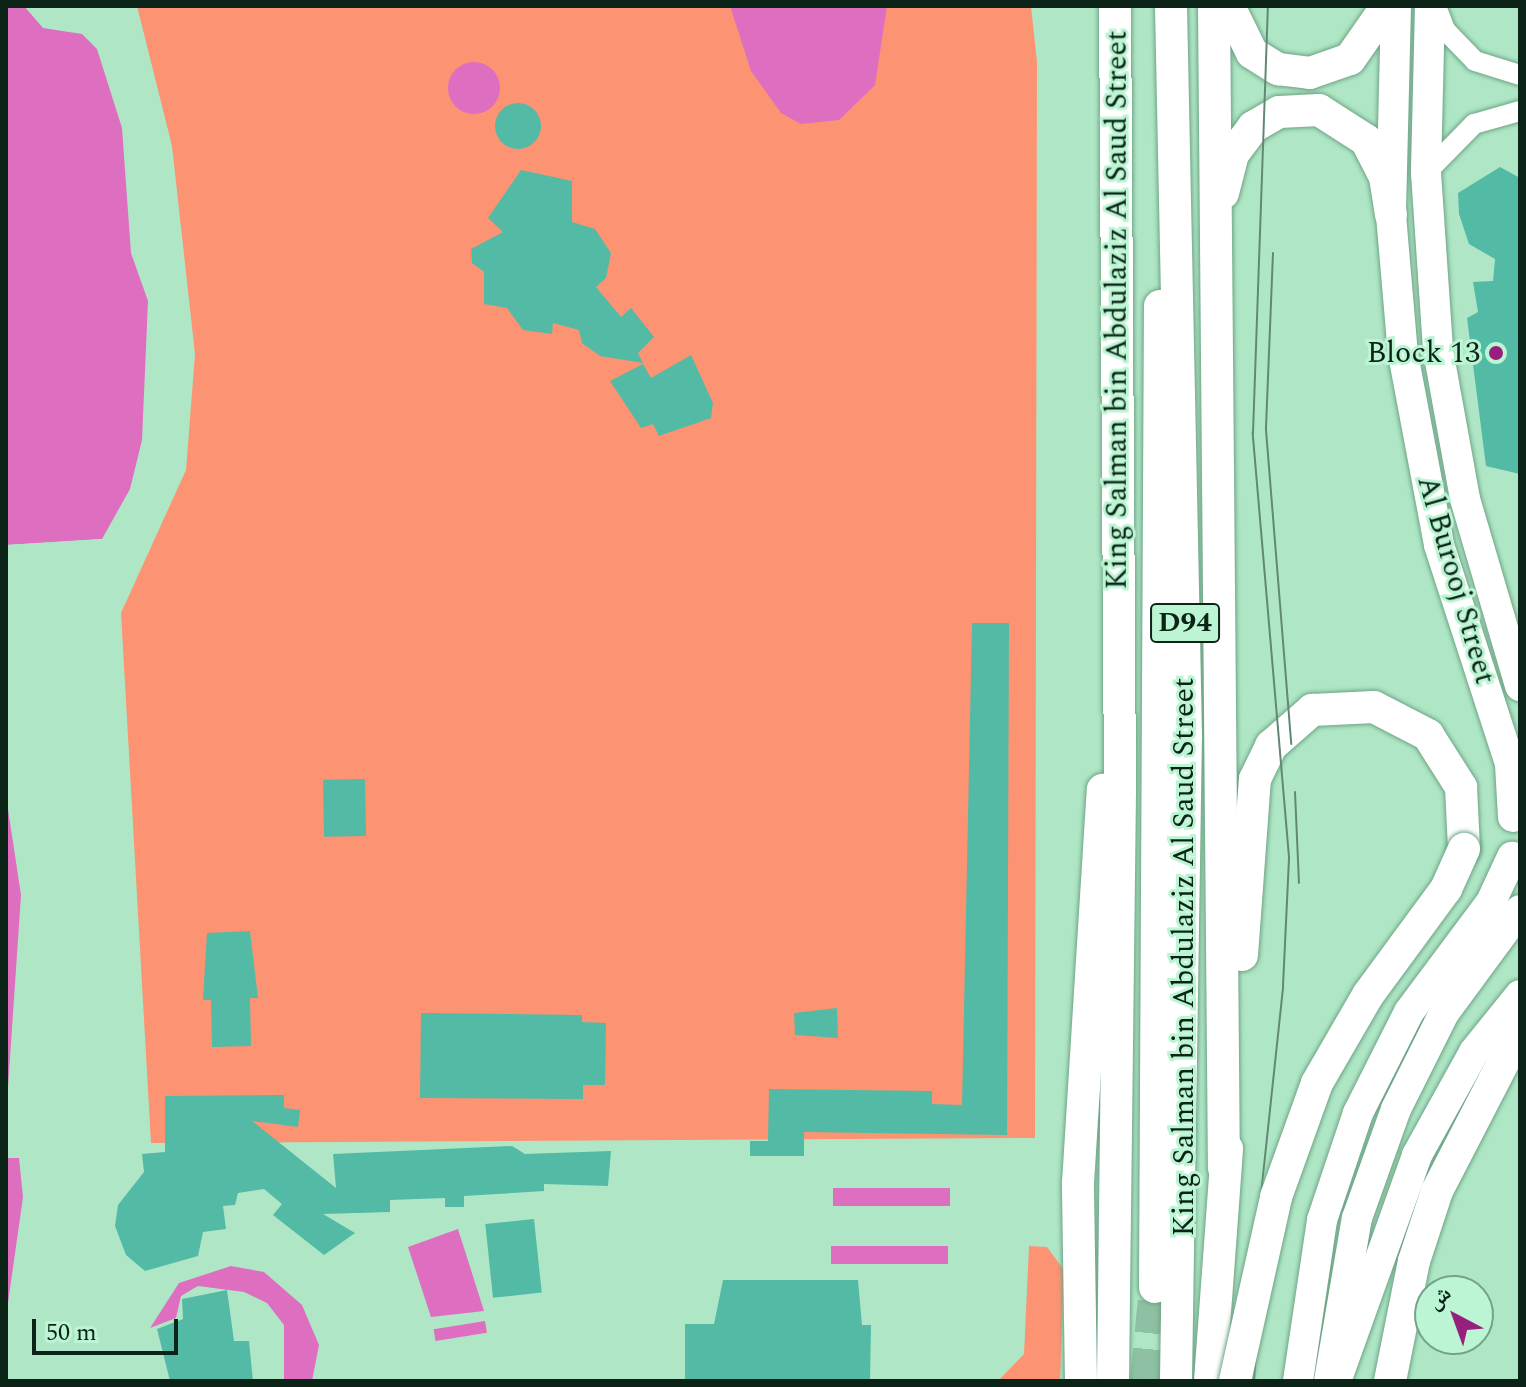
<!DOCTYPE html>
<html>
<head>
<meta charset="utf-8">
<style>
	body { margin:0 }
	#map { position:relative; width:1526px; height:1387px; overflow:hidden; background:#afe7c6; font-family:Spectral,"Noto Naskh Arabic",serif }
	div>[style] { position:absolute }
	.green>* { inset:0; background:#fc9473 }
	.water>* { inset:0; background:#de6ec0; transform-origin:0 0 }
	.round { border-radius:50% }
	.pier>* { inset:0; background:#afe7c6 }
	.building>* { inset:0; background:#52baa5; transform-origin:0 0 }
	.primary-tunnel>* { height:32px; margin-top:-16px; transform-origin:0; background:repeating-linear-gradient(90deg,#8ec0a3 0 32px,transparent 0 48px) }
	.roads { filter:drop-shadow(0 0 2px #6ea485) drop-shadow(0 0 2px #6ea485) }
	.street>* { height:20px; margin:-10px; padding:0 10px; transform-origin:10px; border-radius:10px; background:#fff }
	.secondary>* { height:30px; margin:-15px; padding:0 15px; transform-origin:15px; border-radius:15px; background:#fff }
	.primary>* { height:32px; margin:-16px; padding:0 16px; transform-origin:16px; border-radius:16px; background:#fff }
	.tram>* { height:2px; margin:-1px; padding:0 1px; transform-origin:1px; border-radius:1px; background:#618972 }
	.bridges { filter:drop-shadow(0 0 2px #6ea485) drop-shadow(0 0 2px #6ea485) }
	.primary-bridge>* { height:32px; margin:-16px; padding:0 16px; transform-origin:16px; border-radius:16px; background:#fff }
	.dots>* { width:22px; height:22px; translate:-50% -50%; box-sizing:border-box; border:4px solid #bcf5d3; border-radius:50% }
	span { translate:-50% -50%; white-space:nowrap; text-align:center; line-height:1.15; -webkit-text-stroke:6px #bcf5d3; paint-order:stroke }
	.shield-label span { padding:2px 6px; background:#bcf5d3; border:2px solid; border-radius:6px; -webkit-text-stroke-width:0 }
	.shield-label { font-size:28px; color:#0c2317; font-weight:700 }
	.street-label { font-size:30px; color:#0c2317 }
	.poi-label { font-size:30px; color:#0c2317 }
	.right { translate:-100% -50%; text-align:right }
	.frame { position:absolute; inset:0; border:8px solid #0c2317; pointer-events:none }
	.north { position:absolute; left:1414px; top:1275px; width:80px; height:80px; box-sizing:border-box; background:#bcf5d3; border:2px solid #76a188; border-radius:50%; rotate:319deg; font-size:22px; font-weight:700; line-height:32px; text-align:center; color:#0c2317 }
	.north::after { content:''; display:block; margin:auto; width:28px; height:36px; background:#96207c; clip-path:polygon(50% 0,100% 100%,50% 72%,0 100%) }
	.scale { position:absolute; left:32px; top:1319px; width:146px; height:36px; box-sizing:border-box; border:4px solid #0c2317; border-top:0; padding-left:10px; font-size:24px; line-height:28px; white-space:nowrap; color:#0c2317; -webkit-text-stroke:6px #bcf5d3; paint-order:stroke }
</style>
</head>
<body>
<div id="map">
	<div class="green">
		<div style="clip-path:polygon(137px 6px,1031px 6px,1037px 62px,1035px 1138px,151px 1143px,121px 613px,186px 470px,195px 354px,172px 146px)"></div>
		<div style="clip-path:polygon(1029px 1246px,1047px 1247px,1064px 1270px,1060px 1381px,998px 1381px,1024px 1354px)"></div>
	</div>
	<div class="water">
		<div style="clip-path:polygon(6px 6px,24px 6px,43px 28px,82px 34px,97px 49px,122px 128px,131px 253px,148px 301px,142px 440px,130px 489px,102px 539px,6px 545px)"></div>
		<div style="clip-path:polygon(730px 6px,887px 6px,875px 85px,839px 120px,801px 124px,781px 113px,751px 71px)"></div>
		<div class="round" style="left:448px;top:62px;width:52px;height:52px"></div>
		<div style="clip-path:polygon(6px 796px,21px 895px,6px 1117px)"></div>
		<div style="clip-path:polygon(6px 1158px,19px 1158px,23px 1197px,6px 1317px)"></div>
		<div style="left:950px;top:1188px;width:18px;height:117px;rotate:90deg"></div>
		<div style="clip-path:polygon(458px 1229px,484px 1311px,431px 1317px,408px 1247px)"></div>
		<div style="left:948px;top:1246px;width:18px;height:117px;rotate:90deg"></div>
		<div style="clip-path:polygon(231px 1266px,264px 1272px,302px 1305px,319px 1345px,312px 1381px,284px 1381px,284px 1325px,267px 1303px,244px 1292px,198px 1286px,181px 1296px,176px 1318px,150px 1328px,179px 1283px)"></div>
		<div style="left:485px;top:1321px;width:12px;height:52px;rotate:81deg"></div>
	</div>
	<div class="pier">
		<div style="clip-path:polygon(102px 539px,105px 542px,6px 549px,6px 545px)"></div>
	</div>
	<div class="building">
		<div class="round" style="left:495px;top:103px;width:46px;height:46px"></div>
		<div style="clip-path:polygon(1500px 167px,1520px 178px,1520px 474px,1486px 466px,1467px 318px,1478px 312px,1473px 282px,1493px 281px,1495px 259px,1469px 244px,1459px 214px,1458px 193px)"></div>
		<div style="clip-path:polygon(521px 170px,572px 181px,572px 222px,595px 229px,611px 253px,606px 278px,596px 287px,621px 317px,631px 308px,654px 337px,638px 353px,643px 363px,600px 356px,582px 343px,579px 330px,553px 323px,552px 334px,523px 330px,507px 308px,484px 304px,484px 272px,472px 263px,471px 249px,503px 232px,488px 218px)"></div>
		<div style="clip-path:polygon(691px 355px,713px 403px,711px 418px,659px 436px,653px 424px,641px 428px,610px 381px,643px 364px,651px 378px)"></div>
		<div style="clip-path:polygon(972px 623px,1009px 623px,1007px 1135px,804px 1132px,804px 1156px,750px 1156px,750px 1141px,768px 1141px,769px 1089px,932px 1091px,932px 1104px,962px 1105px)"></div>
		<div style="left:365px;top:779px;width:57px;height:42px;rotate:89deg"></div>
		<div style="clip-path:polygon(250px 931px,258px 998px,250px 998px,251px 1046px,212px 1047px,211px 1000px,203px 1000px,207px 933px)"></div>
		<div style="clip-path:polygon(837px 1008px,838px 1038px,795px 1035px,794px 1013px)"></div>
		<div style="clip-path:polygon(421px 1013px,582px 1015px,582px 1022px,606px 1023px,605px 1085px,583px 1085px,583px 1099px,420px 1098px)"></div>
		<div style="clip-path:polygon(284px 1095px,284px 1108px,300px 1110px,298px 1127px,252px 1121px,336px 1188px,333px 1154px,512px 1146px,525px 1154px,611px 1151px,608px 1186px,544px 1184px,544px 1191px,464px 1196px,464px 1207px,445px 1207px,445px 1198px,390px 1200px,390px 1212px,323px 1214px,355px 1233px,324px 1255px,273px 1215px,282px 1204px,264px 1189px,238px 1193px,235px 1205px,223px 1206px,226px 1229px,203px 1232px,198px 1256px,145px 1271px,126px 1255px,115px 1226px,118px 1205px,144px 1172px,142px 1154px,165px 1152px,165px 1096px)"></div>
		<div style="left:534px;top:1219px;width:74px;height:49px;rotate:84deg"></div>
		<div style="clip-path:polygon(723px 1280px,858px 1280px,862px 1325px,871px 1325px,870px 1381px,685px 1381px,685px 1324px,714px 1324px)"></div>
		<div style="clip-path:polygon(227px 1290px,234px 1341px,249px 1341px,253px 1381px,170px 1381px,157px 1329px,183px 1319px,182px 1299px)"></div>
	</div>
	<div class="primary-tunnel">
		<div style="left:1146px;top:1381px;width:94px;rotate:-84.5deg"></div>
	</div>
	<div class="roads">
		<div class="street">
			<div style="left:1436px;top:6px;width:26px;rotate:69deg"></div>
			<div style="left:1445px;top:30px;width:43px;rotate:45.9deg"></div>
			<div style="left:1475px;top:61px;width:47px;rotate:17.3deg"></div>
			<div style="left:1426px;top:173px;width:69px;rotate:-45.6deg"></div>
			<div style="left:1474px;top:124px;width:48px;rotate:-15.8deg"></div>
		</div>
		<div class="secondary">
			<div style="left:1396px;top:6px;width:209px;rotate:91.4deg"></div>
			<div style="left:1391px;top:215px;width:140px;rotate:85.1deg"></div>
			<div style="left:1403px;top:354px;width:194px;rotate:79.3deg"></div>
			<div style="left:1439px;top:545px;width:230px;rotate:72deg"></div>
			<div style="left:1510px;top:764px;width:53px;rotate:86.8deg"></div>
			<div style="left:1430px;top:6px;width:167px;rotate:91.4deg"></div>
			<div style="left:1426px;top:173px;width:177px;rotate:86.1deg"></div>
			<div style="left:1438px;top:350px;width:151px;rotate:79.7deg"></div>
			<div style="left:1465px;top:499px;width:195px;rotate:73.6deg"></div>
			<div style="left:1338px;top:1376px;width:235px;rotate:-70.3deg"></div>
			<div style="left:1417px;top:1155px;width:118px;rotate:-61deg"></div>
			<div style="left:1474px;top:1052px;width:73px;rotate:-51.1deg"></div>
			<div style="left:1298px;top:1381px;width:163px;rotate:-81.5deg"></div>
			<div style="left:1322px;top:1220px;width:113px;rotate:-71.4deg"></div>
			<div style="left:1358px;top:1113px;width:113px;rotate:-63.2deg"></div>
			<div style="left:1409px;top:1012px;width:137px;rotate:-53.3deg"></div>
			<div style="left:1491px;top:902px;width:50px;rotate:-65deg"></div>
			<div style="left:1329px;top:1381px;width:165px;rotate:-80.3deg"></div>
			<div style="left:1357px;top:1218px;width:116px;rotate:-70.3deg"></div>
			<div style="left:1396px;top:1109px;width:107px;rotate:-63.4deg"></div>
			<div style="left:1444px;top:1013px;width:128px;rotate:-53.6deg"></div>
		</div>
		<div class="primary">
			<div style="left:1171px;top:6px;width:729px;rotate:88.82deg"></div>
			<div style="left:1186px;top:735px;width:646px;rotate:90.89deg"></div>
			<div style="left:1214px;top:6px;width:1162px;rotate:89.51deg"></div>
			<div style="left:1229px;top:6px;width:52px;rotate:63.9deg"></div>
			<div style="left:1252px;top:53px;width:31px;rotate:32deg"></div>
			<div style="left:1278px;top:69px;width:32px;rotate:7deg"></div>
			<div style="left:1310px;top:73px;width:42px;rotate:-19.3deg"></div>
			<div style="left:1350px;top:59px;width:65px;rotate:-55.1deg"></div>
			<div style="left:1223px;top:193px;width:40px;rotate:-75.6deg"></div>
			<div style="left:1233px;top:154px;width:34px;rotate:-53deg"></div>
			<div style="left:1253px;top:127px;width:30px;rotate:-30deg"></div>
			<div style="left:1279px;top:112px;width:40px;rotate:-2.9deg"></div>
			<div style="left:1319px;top:110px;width:56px;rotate:32.6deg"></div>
			<div style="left:1366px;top:140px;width:42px;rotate:62.8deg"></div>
			<div style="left:1385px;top:177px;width:38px;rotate:81deg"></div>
			<div style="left:1242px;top:955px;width:176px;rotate:-85.8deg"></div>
			<div style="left:1255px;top:779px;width:37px;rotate:-64deg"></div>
			<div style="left:1271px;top:746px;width:55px;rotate:-41.3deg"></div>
			<div style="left:1312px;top:710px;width:62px;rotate:-2.8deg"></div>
			<div style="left:1374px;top:707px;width:61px;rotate:27.4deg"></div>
			<div style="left:1428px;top:735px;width:62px;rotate:57.6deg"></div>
			<div style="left:1461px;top:787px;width:62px;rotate:87.2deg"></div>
			<div style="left:1155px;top:1287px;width:981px;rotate:-89.71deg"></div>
			<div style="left:1081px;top:1381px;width:198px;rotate:-90.9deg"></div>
			<div style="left:1078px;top:1183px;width:394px;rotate:-86.4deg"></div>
			<div style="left:1113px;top:1381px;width:590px;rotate:-89.32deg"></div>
			<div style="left:1120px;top:791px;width:785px;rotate:-90.36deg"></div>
			<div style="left:1210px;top:1381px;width:233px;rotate:-85.8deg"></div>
			<div style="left:1390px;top:1381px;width:122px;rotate:-78.7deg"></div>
			<div style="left:1414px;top:1261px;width:74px;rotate:-71.8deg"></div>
			<div style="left:1437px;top:1191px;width:181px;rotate:-62.7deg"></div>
		</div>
	</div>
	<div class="tram">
		<div style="left:1273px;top:253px;width:177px;rotate:92.3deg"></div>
		<div style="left:1266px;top:430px;width:315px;rotate:85.4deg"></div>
		<div style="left:1295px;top:792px;width:91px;rotate:87.5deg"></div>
		<div style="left:1241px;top:1381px;width:397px;rotate:-83.9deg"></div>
		<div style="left:1283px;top:986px;width:129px;rotate:-87.3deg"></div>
		<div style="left:1289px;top:857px;width:426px;rotate:-94.9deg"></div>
		<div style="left:1253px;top:433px;width:427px;rotate:-88deg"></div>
		<div style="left:1254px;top:1381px;width:108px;rotate:-86.3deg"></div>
	</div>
	<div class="bridges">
		<div class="primary-bridge">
			<div style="left:1235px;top:1381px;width:189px;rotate:-77.4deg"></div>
			<div style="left:1276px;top:1197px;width:121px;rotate:-70.2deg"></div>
			<div style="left:1317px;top:1083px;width:102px;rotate:-59.9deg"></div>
			<div style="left:1368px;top:995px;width:132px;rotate:-53.7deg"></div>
			<div style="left:1446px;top:889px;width:44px;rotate:-65.8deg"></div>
		</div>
	</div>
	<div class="dots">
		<div style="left:1496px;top:353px;background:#96207c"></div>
	</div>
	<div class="shield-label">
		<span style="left:1185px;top:623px">D94</span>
	</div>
	<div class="street-label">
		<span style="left:1117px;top:310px;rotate:-90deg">King Salman bin Abdulaziz Al Saud Street</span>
		<span style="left:1456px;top:580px;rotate:74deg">Al Burooj Street</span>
		<span style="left:1184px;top:957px;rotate:-90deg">King Salman bin Abdulaziz Al Saud Street</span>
	</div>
	<div class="poi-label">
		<span class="right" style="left:1480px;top:353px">Block 13</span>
	</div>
	<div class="frame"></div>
	<div class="north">ش</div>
	<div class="scale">50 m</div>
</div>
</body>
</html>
